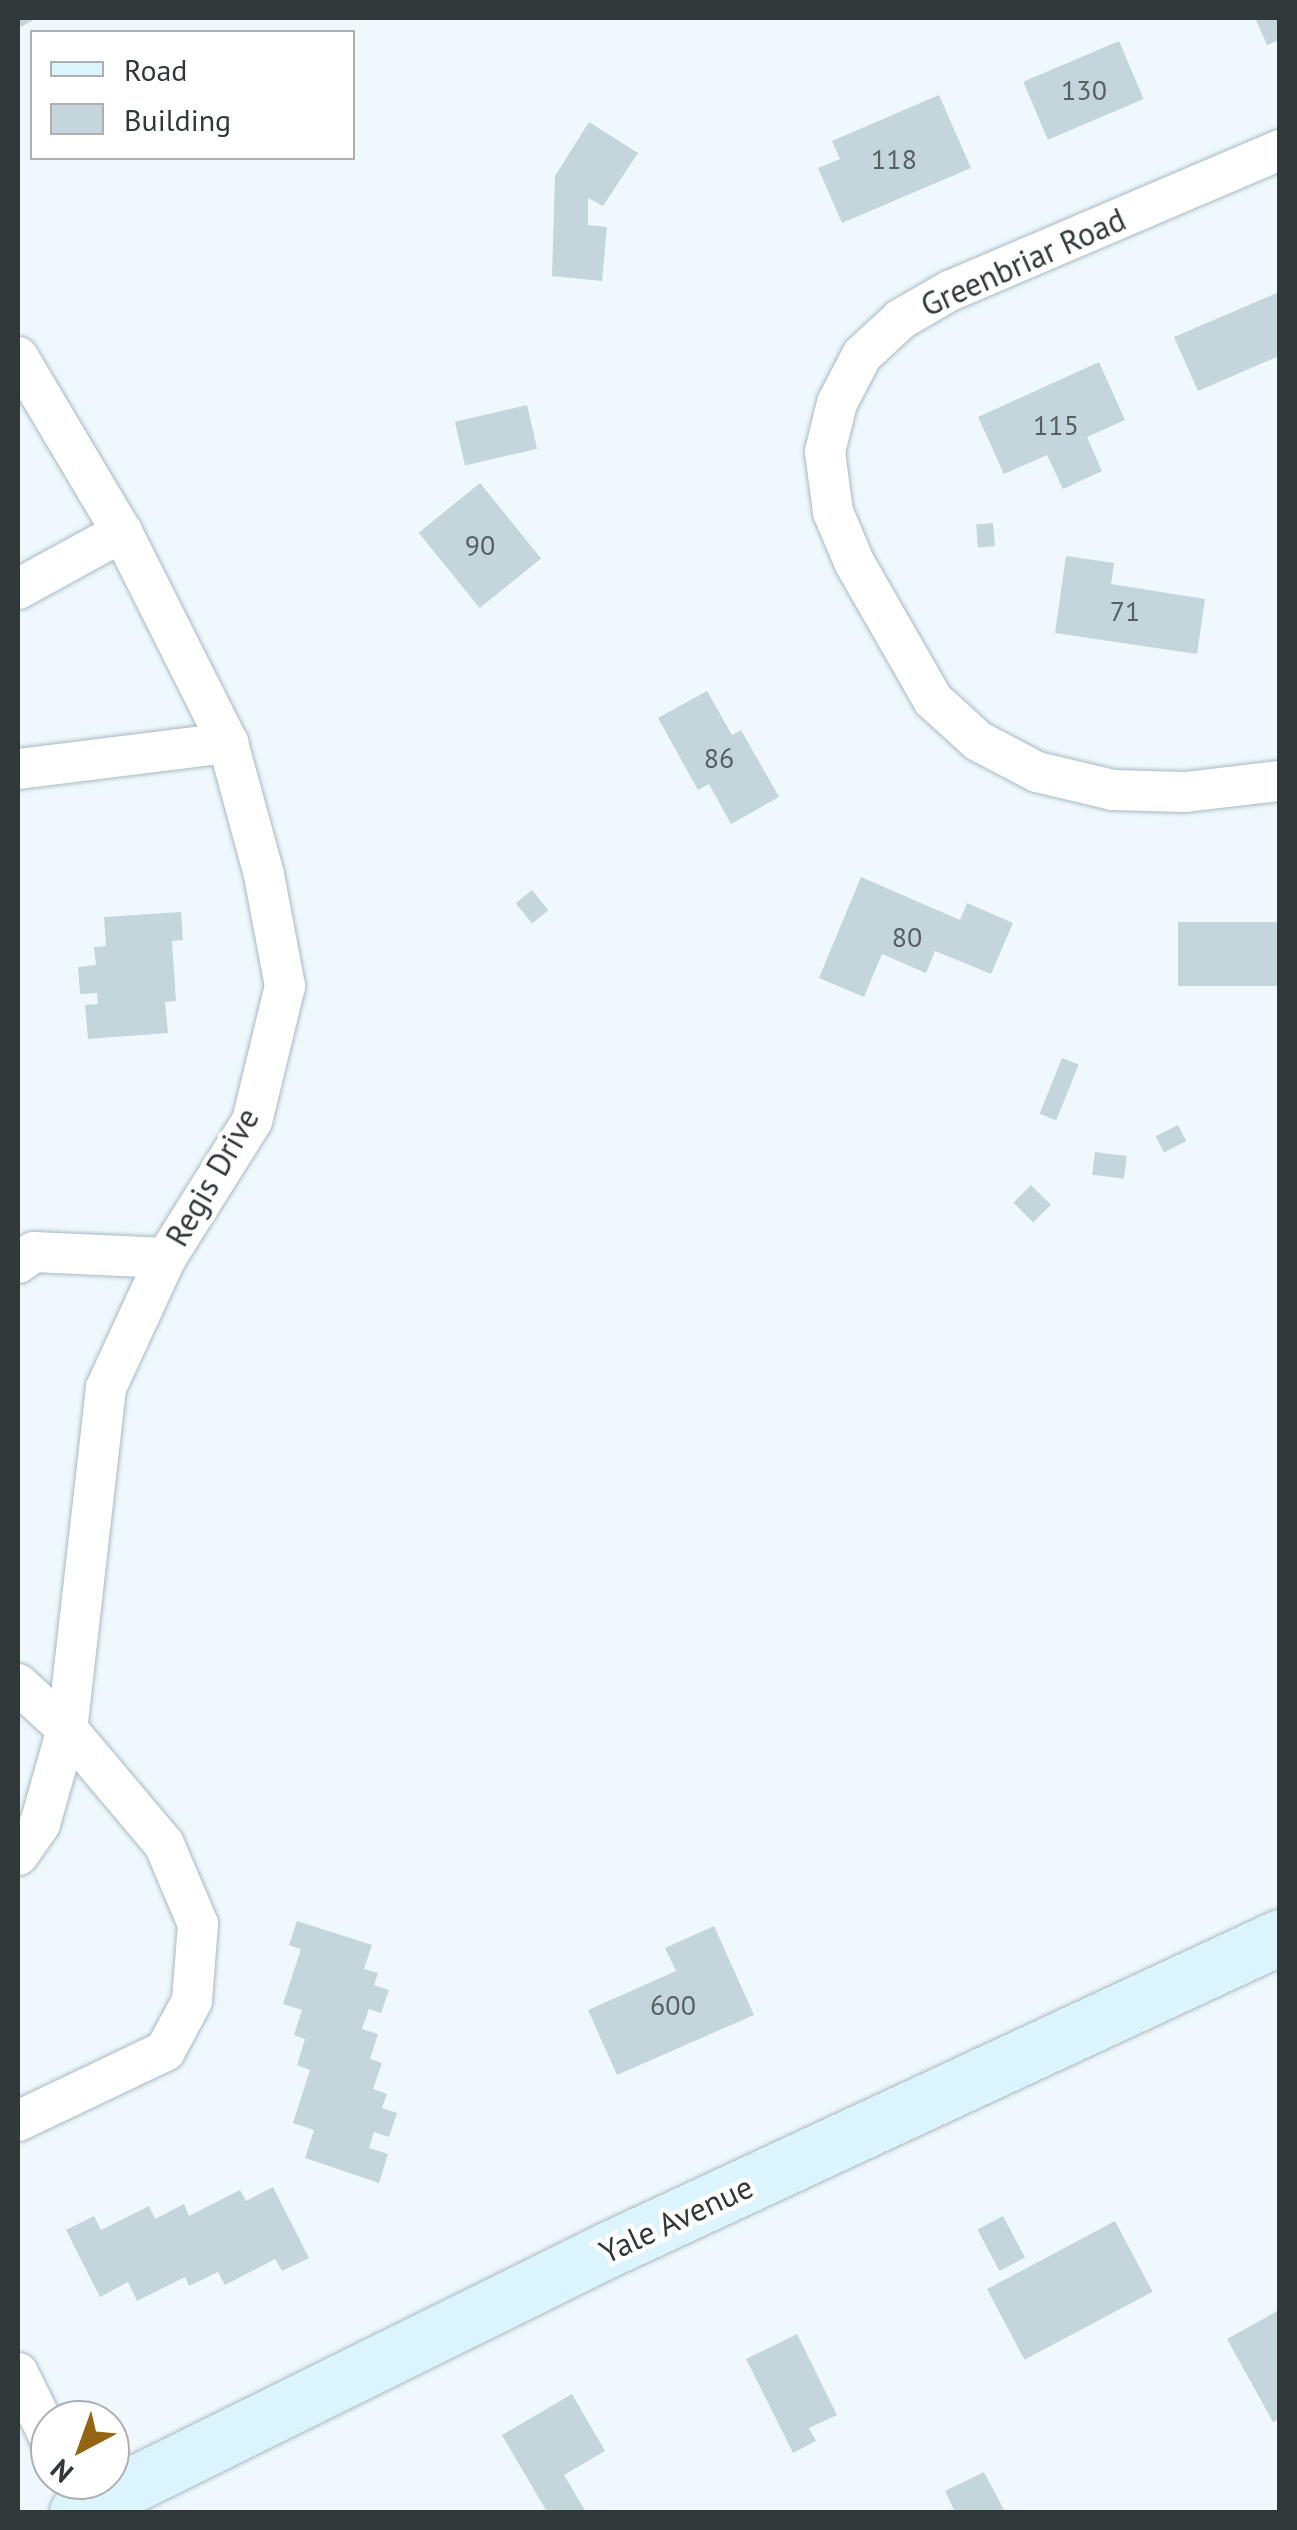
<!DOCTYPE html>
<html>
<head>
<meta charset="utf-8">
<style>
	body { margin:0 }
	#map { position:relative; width:1297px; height:2530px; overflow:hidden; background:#eff9fd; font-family:"PT Sans",sans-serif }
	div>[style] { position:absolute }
	.building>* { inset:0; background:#c4d5dc; transform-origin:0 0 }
	.roads { filter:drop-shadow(0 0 2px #a9b9c0) drop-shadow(0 0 2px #a9b9c0) }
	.street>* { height:40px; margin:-20px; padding:0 20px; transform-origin:20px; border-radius:20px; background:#fff }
	.secondary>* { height:55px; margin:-27.5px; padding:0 27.5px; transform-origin:27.5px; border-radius:27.5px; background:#dbf4fd }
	span { translate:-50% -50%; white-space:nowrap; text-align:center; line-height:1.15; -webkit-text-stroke:9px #fff; paint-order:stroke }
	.number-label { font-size:28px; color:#565f62 }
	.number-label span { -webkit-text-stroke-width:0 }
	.street-label { font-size:32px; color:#31383a }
	.frame { position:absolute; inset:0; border:20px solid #31383a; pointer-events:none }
	.legend { position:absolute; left:30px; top:30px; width:325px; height:130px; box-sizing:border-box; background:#fff; border:2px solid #adafb0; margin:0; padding:12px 18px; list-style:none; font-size:30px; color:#31383a }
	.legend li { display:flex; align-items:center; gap:20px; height:50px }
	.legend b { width:50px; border:2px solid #adafb0 }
	.north { position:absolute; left:30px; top:2400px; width:100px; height:100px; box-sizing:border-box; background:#fff; border:2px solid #adafb0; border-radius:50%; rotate:221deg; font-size:28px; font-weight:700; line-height:40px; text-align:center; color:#31383a }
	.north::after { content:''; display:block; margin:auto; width:35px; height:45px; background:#946413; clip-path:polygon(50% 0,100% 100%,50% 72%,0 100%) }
</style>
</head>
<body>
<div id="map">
	<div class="building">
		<div style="clip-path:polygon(18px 18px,37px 18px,21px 27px)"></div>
		<div style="clip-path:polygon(1255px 18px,1279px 18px,1279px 40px,1267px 45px)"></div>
		<div style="left:1119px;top:41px;width:63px;height:104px;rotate:67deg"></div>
		<div style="clip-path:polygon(939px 95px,971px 168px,842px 223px,818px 168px,840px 159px,832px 141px)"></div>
		<div style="clip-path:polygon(589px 122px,638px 153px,603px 206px,588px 198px,588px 225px,607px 227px,602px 281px,552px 276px,555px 176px)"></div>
		<div style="clip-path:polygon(1279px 292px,1279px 356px,1198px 391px,1174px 337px)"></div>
		<div style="clip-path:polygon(1099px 362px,1125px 420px,1087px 437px,1102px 471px,1063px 489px,1047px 455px,1004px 474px,978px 417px)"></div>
		<div style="left:527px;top:405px;width:45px;height:74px;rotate:77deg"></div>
		<div style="left:480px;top:483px;width:97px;height:79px;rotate:51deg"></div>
		<div style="left:993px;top:523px;width:23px;height:17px;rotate:85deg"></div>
		<div style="clip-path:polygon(1066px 556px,1114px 563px,1111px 584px,1205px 599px,1197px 654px,1055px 633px)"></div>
		<div style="clip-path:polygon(707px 691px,732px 735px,741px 730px,779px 797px,731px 824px,709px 784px,698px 790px,658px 718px)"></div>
		<div style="clip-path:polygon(861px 877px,960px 920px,967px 903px,1013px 923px,991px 974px,935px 951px,926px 973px,882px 954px,864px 997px,819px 978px)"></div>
		<div style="left:532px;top:890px;width:26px;height:21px;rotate:51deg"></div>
		<div style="clip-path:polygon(181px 912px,183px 940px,172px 941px,176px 1001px,165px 1002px,168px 1033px,88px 1039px,85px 1005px,98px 1004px,97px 993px,80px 994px,78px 967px,96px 965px,94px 947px,106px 946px,104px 917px)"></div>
		<div style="left:1279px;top:922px;width:64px;height:101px;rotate:90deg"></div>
		<div style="left:1062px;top:1058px;width:18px;height:60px;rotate:22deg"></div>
		<div style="left:1178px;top:1125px;width:18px;height:25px;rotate:63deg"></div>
		<div style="left:1095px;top:1152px;width:32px;height:23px;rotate:7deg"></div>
		<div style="left:1031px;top:1185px;width:28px;height:25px;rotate:45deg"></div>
		<div style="clip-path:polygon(297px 1921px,372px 1945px,364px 1969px,378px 1973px,374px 1985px,389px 1990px,381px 2013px,369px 2009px,362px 2029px,378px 2034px,370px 2059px,382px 2063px,373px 2089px,387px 2094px,382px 2108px,397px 2113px,389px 2137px,374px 2132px,369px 2148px,388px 2154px,379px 2183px,305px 2158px,314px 2130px,293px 2123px,310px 2070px,297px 2065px,305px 2039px,294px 2035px,302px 2010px,283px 2004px,301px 1949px,289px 1945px)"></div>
		<div style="clip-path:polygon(714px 1926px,754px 2015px,617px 2075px,588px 2010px,676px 1971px,665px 1948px)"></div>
		<div style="clip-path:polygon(273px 2187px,309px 2258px,282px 2271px,275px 2259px,225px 2285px,218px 2272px,189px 2286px,185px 2277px,137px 2301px,128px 2282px,100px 2297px,66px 2230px,94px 2216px,101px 2230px,149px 2206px,155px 2219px,184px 2204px,189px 2216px,240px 2190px,246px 2201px)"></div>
		<div style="left:1003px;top:2216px;width:47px;height:29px;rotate:62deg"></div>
		<div style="left:1115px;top:2221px;width:80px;height:145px;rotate:62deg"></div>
		<div style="clip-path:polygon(1279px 2310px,1279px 2419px,1273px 2422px,1227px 2339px)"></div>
		<div style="clip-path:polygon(797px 2334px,837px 2415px,809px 2428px,816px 2441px,793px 2453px,746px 2359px)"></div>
		<div style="clip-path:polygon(572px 2394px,605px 2451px,564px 2475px,586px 2512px,547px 2512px,502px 2435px)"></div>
		<div style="clip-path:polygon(984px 2472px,1005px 2512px,955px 2512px,945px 2491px)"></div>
	</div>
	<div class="roads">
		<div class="street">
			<div style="left:1280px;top:150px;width:358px;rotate:156.9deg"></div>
			<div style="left:951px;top:290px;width:58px;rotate:149.9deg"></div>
			<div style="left:901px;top:319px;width:53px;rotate:137.3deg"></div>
			<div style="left:862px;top:355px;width:54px;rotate:117.5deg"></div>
			<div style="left:837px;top:403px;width:50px;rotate:103.8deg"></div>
			<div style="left:825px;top:452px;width:61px;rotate:82.4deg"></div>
			<div style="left:833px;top:512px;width:54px;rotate:67.2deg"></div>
			<div style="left:854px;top:562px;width:159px;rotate:60.2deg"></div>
			<div style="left:933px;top:700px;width:61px;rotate:42.3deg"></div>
			<div style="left:978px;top:741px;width:67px;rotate:27.7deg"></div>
			<div style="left:1037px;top:772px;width:78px;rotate:13.3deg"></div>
			<div style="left:1113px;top:790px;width:72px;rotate:1.6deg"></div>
			<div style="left:1185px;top:792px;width:96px;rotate:-6.6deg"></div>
			<div style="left:18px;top:357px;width:204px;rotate:59.3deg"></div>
			<div style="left:122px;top:532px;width:236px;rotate:63.3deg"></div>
			<div style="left:228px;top:743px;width:137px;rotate:74.7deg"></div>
			<div style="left:264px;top:875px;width:113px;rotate:79.3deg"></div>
			<div style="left:285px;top:986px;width:139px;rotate:103.7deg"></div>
			<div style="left:252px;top:1121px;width:162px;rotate:122.1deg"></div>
			<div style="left:166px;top:1258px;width:143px;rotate:114.8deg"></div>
			<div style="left:106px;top:1388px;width:343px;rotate:96.5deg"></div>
			<div style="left:67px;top:1729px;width:99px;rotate:105.9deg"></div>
			<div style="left:40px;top:1824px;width:38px;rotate:125deg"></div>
			<div style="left:18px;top:589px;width:119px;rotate:-28.7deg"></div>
			<div style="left:18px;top:769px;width:212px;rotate:-7.1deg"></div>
			<div style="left:18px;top:1263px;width:19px;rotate:-35deg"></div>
			<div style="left:34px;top:1252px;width:132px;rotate:2.6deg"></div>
			<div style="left:18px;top:1684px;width:67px;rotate:42.6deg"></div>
			<div style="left:67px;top:1729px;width:150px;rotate:49.9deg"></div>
			<div style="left:164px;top:1844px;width:87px;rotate:67deg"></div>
			<div style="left:198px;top:1924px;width:77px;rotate:94.5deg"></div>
			<div style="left:192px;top:2001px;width:57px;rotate:118.4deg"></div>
			<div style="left:165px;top:2051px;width:163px;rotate:154.5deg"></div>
			<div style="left:18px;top:2373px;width:72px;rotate:63.8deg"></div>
		</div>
		<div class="secondary">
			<div style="left:77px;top:2512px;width:593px;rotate:-26.31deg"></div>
			<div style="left:609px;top:2249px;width:740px;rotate:-24.94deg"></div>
		</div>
	</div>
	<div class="number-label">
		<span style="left:1084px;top:90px">130</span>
		<span style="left:894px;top:159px">118</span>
		<span style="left:1056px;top:425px">115</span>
		<span style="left:480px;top:545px">90</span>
		<span style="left:1125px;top:611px">71</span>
		<span style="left:719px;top:758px">86</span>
		<span style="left:907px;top:937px">80</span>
		<span style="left:673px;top:2005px">600</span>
	</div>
	<div class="street-label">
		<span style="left:1023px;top:262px;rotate:-24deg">Greenbriar Road</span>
		<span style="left:212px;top:1177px;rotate:-60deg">Regis Drive</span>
		<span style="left:676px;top:2219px;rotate:-25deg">Yale Avenue</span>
	</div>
	<div class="frame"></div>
	<ul class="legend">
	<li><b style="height:12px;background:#dbf4fd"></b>Road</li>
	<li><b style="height:28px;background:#c4d5dc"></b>Building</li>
	</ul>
	<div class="north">N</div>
</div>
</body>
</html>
